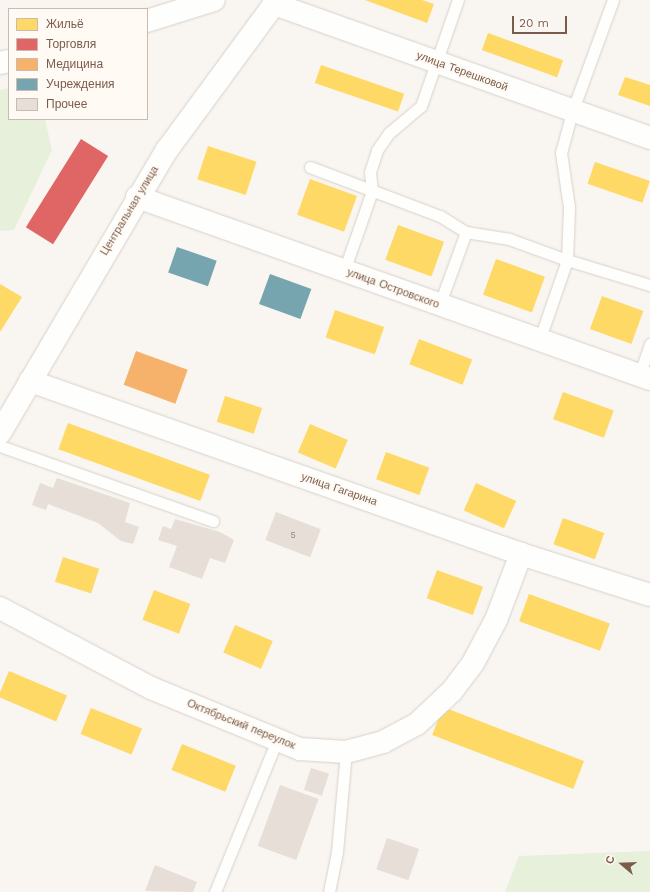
<!DOCTYPE html>
<html>
<head>
<meta charset="utf-8">
<style>
	body { margin:0 }
	#map { position:relative; width:650px; height:892px; overflow:hidden; background:#f9f5f0; font-family:"Work Sans",sans-serif }
	div>[style] { position:absolute }
	.green>* { inset:0; background:#e7f0db }
	.homes>* { inset:0; background:#ffd966; transform-origin:0 0 }
	.shops>* { inset:0; background:#e06666; transform-origin:0 0 }
	.health>* { inset:0; background:#f6b26b; transform-origin:0 0 }
	.public>* { inset:0; background:#76a5af; transform-origin:0 0 }
	.building>* { inset:0; background:#e6ded7; transform-origin:0 0 }
	.roads { filter:drop-shadow(0 0 1px #d7d1cb) drop-shadow(0 0 1px #d7d1cb) }
	.service>* { height:11px; margin:-5.5px; padding:0 5.5px; transform-origin:5.5px; border-radius:5.5px; background:#fefefd }
	.minor>* { height:22px; margin:-11px; padding:0 11px; transform-origin:11px; border-radius:11px; background:#fefefd }
	.tertiary>* { height:22px; margin:-11px; padding:0 11px; transform-origin:11px; border-radius:11px; background:#fefefd }
	span { translate:-50% -50%; white-space:nowrap; text-align:center; line-height:1.15; -webkit-text-stroke:4px #fffaf3; paint-order:stroke }
	.number-label { font-size:9px; color:#977e72 }
	.number-label span { -webkit-text-stroke-width:0 }
	.street-label { font-size:11px; color:#7a5c4d }
	.legend { position:absolute; left:8px; top:8px; width:140px; height:112px; box-sizing:border-box; background:#fffaf3; border:1px solid #cabbb1; margin:0; padding:5px 7px; list-style:none; font-size:12px; color:#7a5c4d }
	.legend li { display:flex; align-items:center; gap:8px; height:20px }
	.legend b { width:20px; border:1px solid #cabbb1 }
	.north { position:absolute; left:602px; top:844px; width:40px; height:40px; -webkit-text-stroke:3px #fffaf3; paint-order:stroke; rotate:289deg; font-size:11px; font-weight:700; line-height:16px; text-align:center; color:#7a5c4d }
	.north::after { content:''; display:block; margin:auto; width:14px; height:18px; background:#7a5c4d; clip-path:polygon(50% 0,100% 100%,50% 72%,0 100%) }
	.scale { position:absolute; left:512px; top:16px; width:55px; height:18px; box-sizing:border-box; border:2px solid #7a5c4d; border-top:0; padding-left:5px; font-size:12px; line-height:14px; white-space:nowrap; color:#7a5c4d; -webkit-text-stroke:3px #fffaf3; paint-order:stroke }
</style>
</head>
<body>
<div id="map">
	<div class="green">
		<div style="clip-path:polygon(9px 88px,9px 119px,45px 119px,52px 150px,14px 230px,0 231px,0 90px)"></div>
		<div style="clip-path:polygon(650px 851px,650px 892px,505px 892px,519px 856px)"></div>
	</div>
	<div class="homes">
		<div style="clip-path:polygon(365px 0,422px 0,434px 4px,427px 23px)"></div>
		<div style="left:488px;top:33px;width:80px;height:18px;rotate:20deg"></div>
		<div style="left:321px;top:65px;width:88px;height:19px;rotate:19deg"></div>
		<div style="clip-path:polygon(625px 77px,650px 85px,650px 106px,618px 95px)"></div>
		<div style="left:208px;top:146px;width:51px;height:35px;rotate:18deg"></div>
		<div style="left:595px;top:162px;width:58px;height:23px;rotate:19deg"></div>
		<div style="left:310px;top:179px;width:50px;height:38px;rotate:20deg"></div>
		<div style="left:398px;top:225px;width:49px;height:37px;rotate:20deg"></div>
		<div style="left:496px;top:259px;width:52px;height:38px;rotate:20deg"></div>
		<div style="clip-path:polygon(0 284px,22px 297px,0 332px)"></div>
		<div style="left:602px;top:296px;width:44px;height:35px;rotate:20deg"></div>
		<div style="left:335px;top:310px;width:52px;height:29px;rotate:19deg"></div>
		<div style="left:419px;top:339px;width:57px;height:27px;rotate:21deg"></div>
		<div style="left:563px;top:392px;width:54px;height:29px;rotate:20deg"></div>
		<div style="left:225px;top:396px;width:39px;height:27px;rotate:18deg"></div>
		<div style="left:68px;top:423px;width:151px;height:28px;rotate:20deg"></div>
		<div style="left:310px;top:424px;width:41px;height:31px;rotate:23deg"></div>
		<div style="left:386px;top:452px;width:46px;height:29px;rotate:20deg"></div>
		<div style="left:476px;top:483px;width:44px;height:30px;rotate:24deg"></div>
		<div style="left:563px;top:518px;width:44px;height:28px;rotate:20deg"></div>
		<div style="left:63px;top:557px;width:38px;height:26px;rotate:18deg"></div>
		<div style="left:437px;top:570px;width:49px;height:30px;rotate:20deg"></div>
		<div style="left:154px;top:590px;width:39px;height:32px;rotate:21deg"></div>
		<div style="left:529px;top:594px;width:86px;height:29px;rotate:20deg"></div>
		<div style="left:235px;top:625px;width:41px;height:30px;rotate:23deg"></div>
		<div style="left:9px;top:671px;width:63px;height:28px;rotate:23deg"></div>
		<div style="left:443px;top:707px;width:151px;height:30px;rotate:21deg"></div>
		<div style="left:91px;top:708px;width:55px;height:28px;rotate:22deg"></div>
		<div style="left:182px;top:744px;width:58px;height:28px;rotate:22deg"></div>
	</div>
	<div class="shops">
		<div style="left:81px;top:139px;width:32px;height:104px;rotate:32deg"></div>
	</div>
	<div class="health">
		<div style="left:136px;top:351px;width:55px;height:36px;rotate:20deg"></div>
	</div>
	<div class="public">
		<div style="left:177px;top:247px;width:42px;height:27px;rotate:19deg"></div>
		<div style="left:270px;top:274px;width:44px;height:32px;rotate:20deg"></div>
	</div>
	<div class="building">
		<div style="clip-path:polygon(57px 478px,130px 503px,125px 522px,139px 527px,133px 544px,121px 541px,98px 523px,48px 504px,46px 510px,32px 505px,40px 483px,53px 488px)"></div>
		<div style="left:276px;top:512px;width:48px;height:30px;rotate:21deg"></div>
		<div style="clip-path:polygon(175px 519px,220px 532px,234px 540px,225px 563px,210px 558px,202px 579px,169px 567px,177px 546px,158px 540px,163px 526px,171px 529px)"></div>
		<div style="left:311px;top:768px;width:19px;height:23px;rotate:18deg"></div>
		<div style="left:280px;top:785px;width:41px;height:65px;rotate:20deg"></div>
		<div style="left:387px;top:838px;width:34px;height:33px;rotate:19deg"></div>
		<div style="clip-path:polygon(155px 865px,197px 882px,193px 892px,145px 891px)"></div>
	</div>
	<div class="roads">
		<div class="service">
			<div style="left:310px;top:167px;width:139px;rotate:20.7deg"></div>
			<div style="left:440px;top:216px;width:31px;rotate:32deg"></div>
			<div style="left:466px;top:232px;width:79px;rotate:110deg"></div>
			<div style="left:466px;top:232px;width:44px;rotate:9.2deg"></div>
			<div style="left:509px;top:239px;width:62px;rotate:19.9deg"></div>
			<div style="left:567px;top:260px;width:87px;rotate:16.8deg"></div>
			<div style="left:344px;top:271px;width:85px;rotate:-70.7deg"></div>
			<div style="left:372px;top:191px;width:19px;rotate:-96deg"></div>
			<div style="left:370px;top:172px;width:23px;rotate:-72deg"></div>
			<div style="left:377px;top:150px;width:21px;rotate:-55deg"></div>
			<div style="left:389px;top:133px;width:42px;rotate:-40.2deg"></div>
			<div style="left:421px;top:106px;width:112px;rotate:-70.8deg"></div>
			<div style="left:539px;top:341px;width:86px;rotate:-70.9deg"></div>
			<div style="left:567px;top:260px;width:53px;rotate:-87.8deg"></div>
			<div style="left:569px;top:207px;width:55px;rotate:-98.4deg"></div>
			<div style="left:561px;top:153px;width:42px;rotate:-75deg"></div>
			<div style="left:572px;top:112px;width:119px;rotate:-69.9deg"></div>
			<div style="left:639px;top:376px;width:34px;rotate:-71deg"></div>
			<div style="left:0;top:446px;width:226px;rotate:19.4deg"></div>
			<div style="left:215px;top:892px;width:164px;rotate:-67.8deg"></div>
			<div style="left:329px;top:892px;width:41px;rotate:-78.7deg"></div>
			<div style="left:337px;top:852px;width:100px;rotate:-84.9deg"></div>
		</div>
		<div class="minor">
			<div style="left:274px;top:4px;width:399px;rotate:19.6deg"></div>
			<div style="left:147px;top:21px;width:70px;rotate:-17.4deg"></div>
			<div style="left:0;top:63px;width:9px;rotate:-13deg"></div>
			<div style="left:137px;top:197px;width:544px;rotate:19.53deg"></div>
			<div style="left:30px;top:381px;width:521px;rotate:19.41deg"></div>
			<div style="left:521px;top:554px;width:135px;rotate:17.6deg"></div>
			<div style="left:0;top:608px;width:171px;rotate:27.9deg"></div>
			<div style="left:151px;top:688px;width:161px;rotate:22.3deg"></div>
			<div style="left:300px;top:749px;width:46px;rotate:3.7deg"></div>
			<div style="left:346px;top:752px;width:38px;rotate:-15deg"></div>
			<div style="left:383px;top:742px;width:38px;rotate:-28deg"></div>
			<div style="left:417px;top:724px;width:48px;rotate:-43.3deg"></div>
			<div style="left:452px;top:691px;width:35px;rotate:-53deg"></div>
			<div style="left:473px;top:663px;width:49px;rotate:-61.9deg"></div>
			<div style="left:496px;top:620px;width:71px;rotate:-69.3deg"></div>
		</div>
		<div class="tertiary">
			<div style="left:0;top:433px;width:329px;rotate:-59.5deg"></div>
			<div style="left:167px;top:150px;width:186px;rotate:-53.7deg"></div>
		</div>
	</div>
	<div class="number-label">
		<span style="left:293px;top:535px">5</span>
	</div>
	<div class="street-label">
		<span style="left:462px;top:72px;rotate:20deg">улица Терешковой</span>
		<span style="left:130px;top:211px;rotate:-59deg">Центральная улица</span>
		<span style="left:393px;top:289px;rotate:20deg">улица Островского</span>
		<span style="left:339px;top:490px;rotate:19deg">улица Гагарина</span>
		<span style="left:241px;top:725px;rotate:22deg">Октябрьский переулок</span>
	</div>
	<ul class="legend">
	<li><b style="height:11px;background:#ffd966"></b>Жильё</li>
	<li><b style="height:11px;background:#e06666"></b>Торговля</li>
	<li><b style="height:11px;background:#f6b26b"></b>Медицина</li>
	<li><b style="height:11px;background:#76a5af"></b>Учреждения</li>
	<li><b style="height:11px;background:#e6ded7"></b>Прочее</li>
	</ul>
	<div class="north">С</div>
	<div class="scale">20 m</div>
</div>
</body>
</html>
